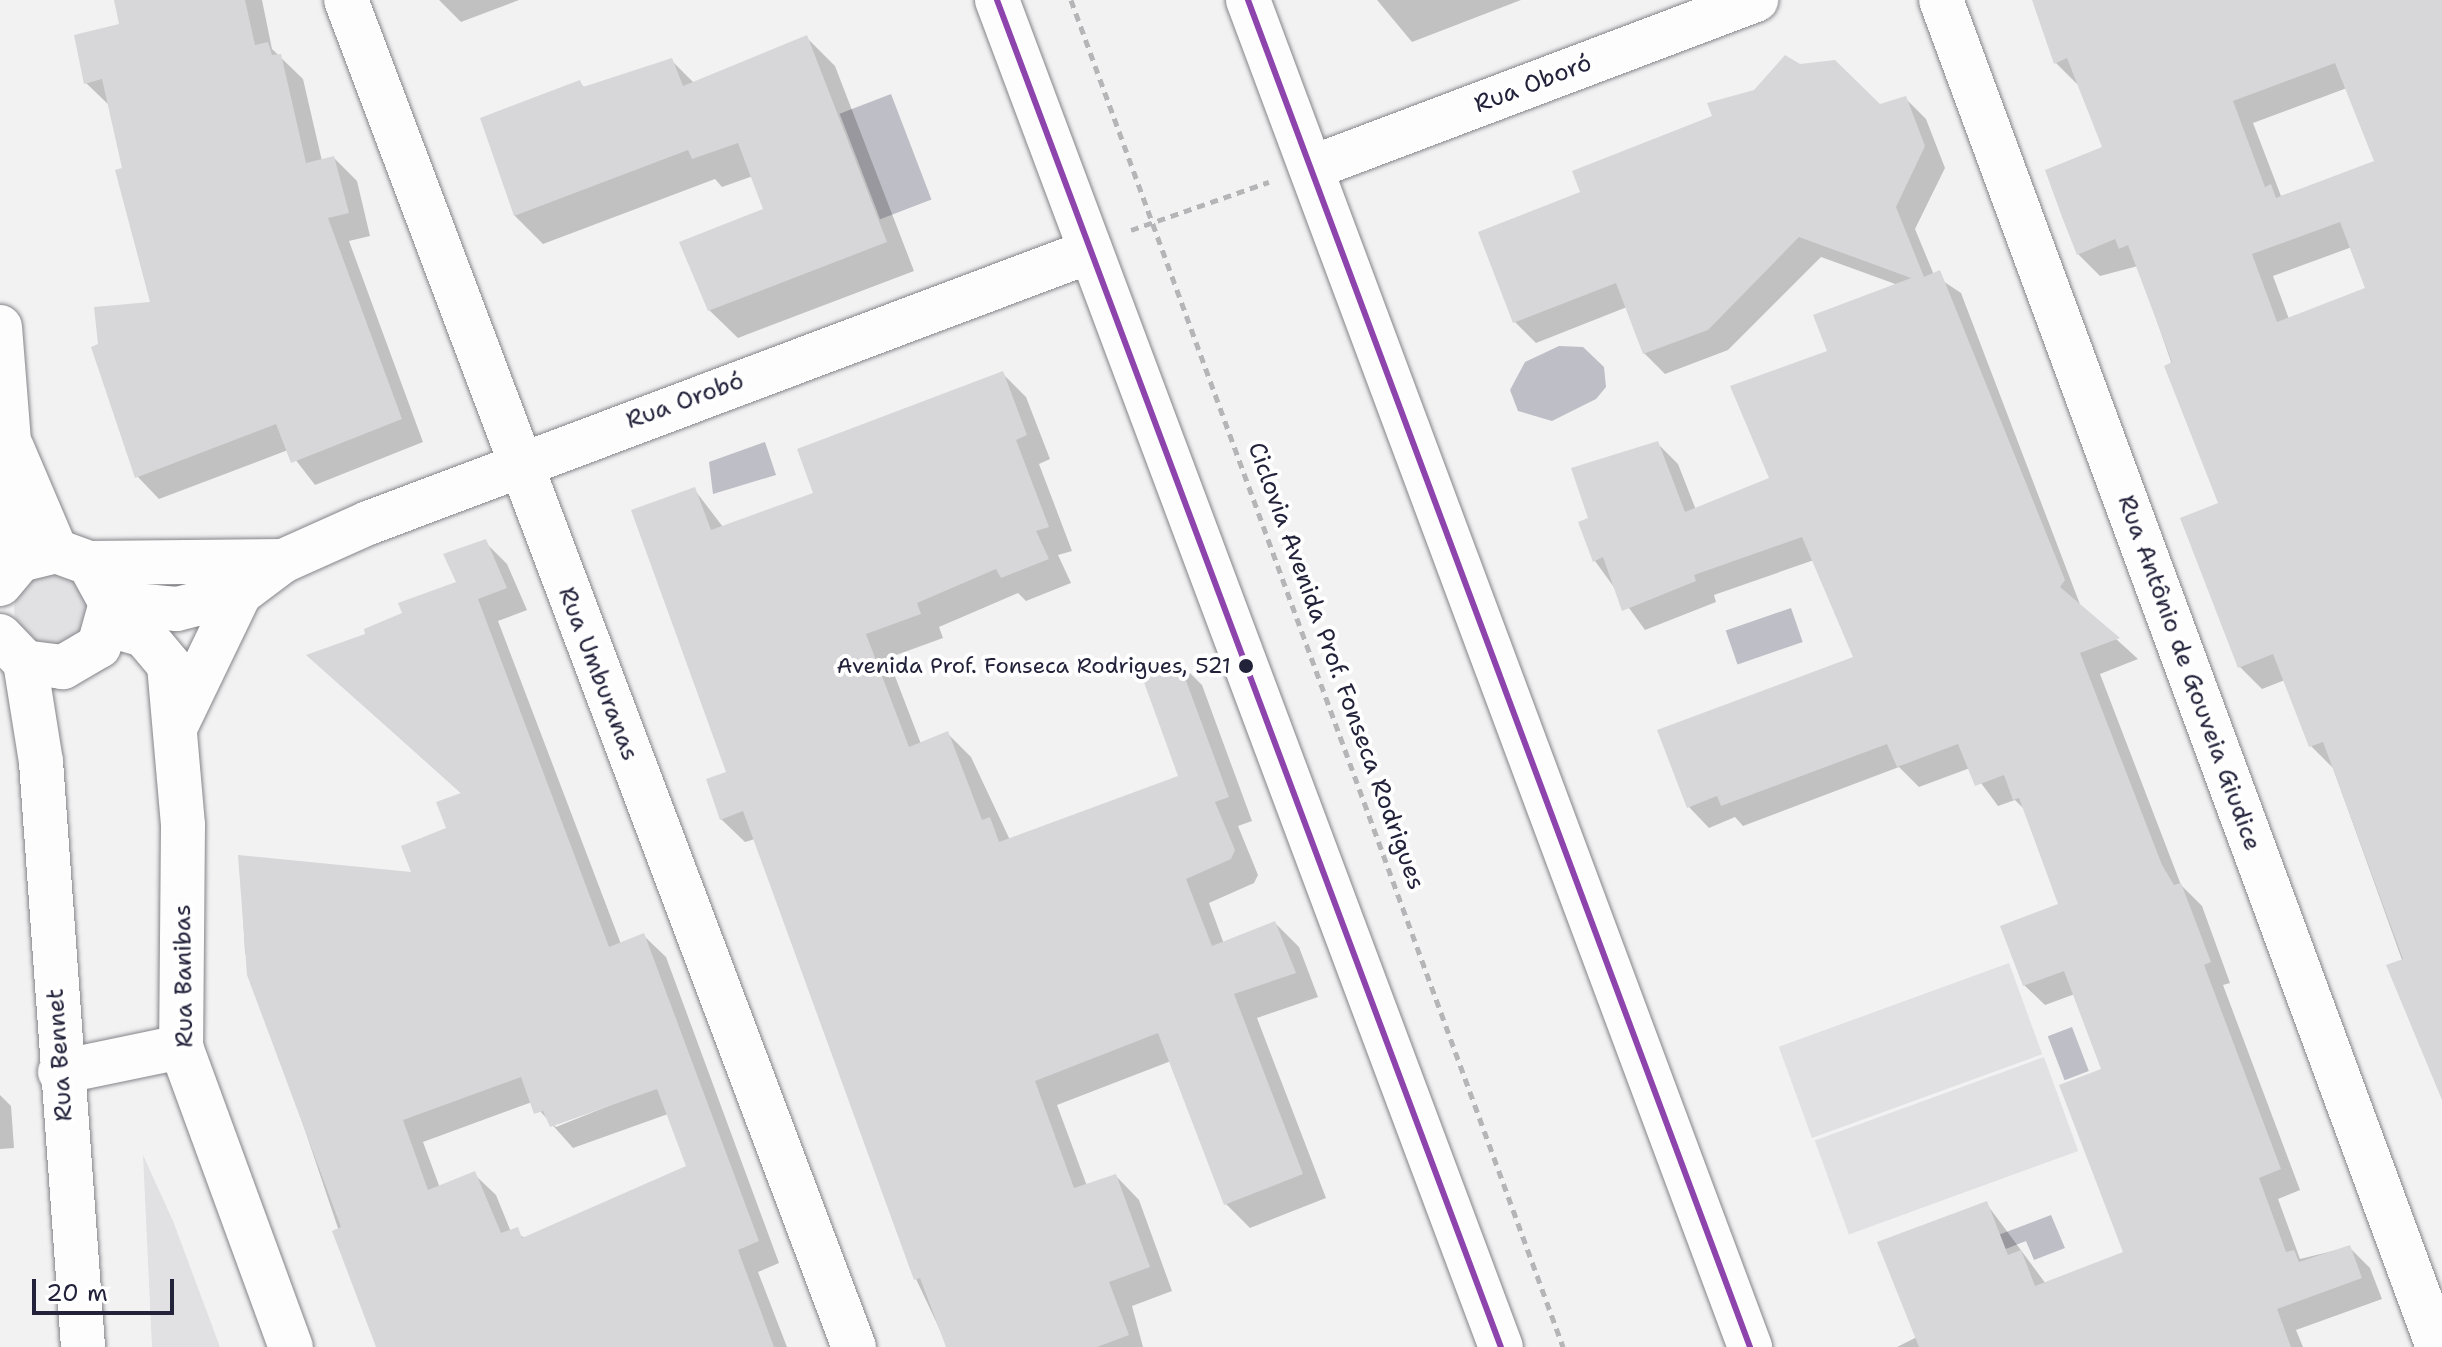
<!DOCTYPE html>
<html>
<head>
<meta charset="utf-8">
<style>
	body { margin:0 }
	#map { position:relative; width:2442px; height:1347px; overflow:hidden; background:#f2f2f3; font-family:"Shantell Sans",sans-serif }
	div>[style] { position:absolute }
	.green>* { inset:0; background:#e1e1e4; transform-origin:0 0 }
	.round { border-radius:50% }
	.water>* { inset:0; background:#bebec6; transform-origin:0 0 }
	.shadow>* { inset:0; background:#0003 }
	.building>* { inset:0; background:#d7d7d9 }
	.path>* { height:5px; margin-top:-2.5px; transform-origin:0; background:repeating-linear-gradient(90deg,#b5b5b8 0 8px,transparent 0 14px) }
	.roads { filter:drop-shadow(0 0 2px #848489) drop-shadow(0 0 2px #848489) }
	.street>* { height:44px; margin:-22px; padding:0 22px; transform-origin:22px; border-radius:22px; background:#fdfdfd }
	.highway>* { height:44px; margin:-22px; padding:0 22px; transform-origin:22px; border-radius:22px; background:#fdfdfd }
	.bus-1>* { height:6px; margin:-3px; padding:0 3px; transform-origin:3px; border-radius:3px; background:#8e44ad }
	.dots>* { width:22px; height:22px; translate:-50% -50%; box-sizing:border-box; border:4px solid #fff; border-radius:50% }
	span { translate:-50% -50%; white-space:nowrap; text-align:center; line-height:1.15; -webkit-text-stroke:8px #fff; paint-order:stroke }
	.bus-label { font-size:22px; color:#22223b }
	.right { translate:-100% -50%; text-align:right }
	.street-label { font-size:24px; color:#22223b }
	.scale { position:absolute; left:32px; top:1279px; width:142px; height:36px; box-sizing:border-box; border:4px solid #22223b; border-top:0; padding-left:10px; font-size:24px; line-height:28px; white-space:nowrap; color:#22223b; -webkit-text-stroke:6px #fff; paint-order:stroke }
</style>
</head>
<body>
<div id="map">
	<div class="green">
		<div class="round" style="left:14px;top:571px;width:76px;height:76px"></div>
		<div style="left:2009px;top:963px;width:97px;height:245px;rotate:70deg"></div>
		<div style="left:2044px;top:1057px;width:100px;height:244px;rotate:70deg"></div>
		<div style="clip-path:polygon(143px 1155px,173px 1221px,220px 1347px,152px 1347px)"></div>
	</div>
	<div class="water">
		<div style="left:891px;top:94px;width:113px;height:55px;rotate:69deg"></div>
		<div style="clip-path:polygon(1583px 347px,1604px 367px,1606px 387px,1596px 399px,1552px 421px,1518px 411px,1510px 390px,1525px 362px,1559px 346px)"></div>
		<div style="clip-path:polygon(765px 442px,776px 475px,713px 494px,709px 462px)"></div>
		<div style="left:1791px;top:608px;width:36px;height:69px;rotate:71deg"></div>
		<div style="left:2072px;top:1027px;width:47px;height:26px;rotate:69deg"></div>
		<div style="clip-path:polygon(2051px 1215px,2065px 1248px,2034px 1260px,2026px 1241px,1975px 1261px,1969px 1246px)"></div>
	</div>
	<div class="shadow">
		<div style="clip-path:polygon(116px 0,262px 0,272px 49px,303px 79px,322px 161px,334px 158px,357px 181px,370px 236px,349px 241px,423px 442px,315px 485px,288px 450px,159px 499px,137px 476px,100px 346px,152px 304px,110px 106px,86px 83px,122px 26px)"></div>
		<div style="clip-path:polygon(439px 0,519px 0,461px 22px)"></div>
		<div style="clip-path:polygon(1377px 0,1521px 0,1412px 42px)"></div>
		<div style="clip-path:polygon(evenodd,2034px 0,2442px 0,2442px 1071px,2333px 768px,2311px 746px,2285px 680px,2262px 689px,2240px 667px,2220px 504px,2138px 266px,2100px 276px,2078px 254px,2104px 148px,2078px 85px,2056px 63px,2034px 0,2347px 88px,2377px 162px,2281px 196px,2253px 123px,2347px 88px,2034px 0,2352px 247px,2368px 289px,2289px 319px,2273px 276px,2352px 247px)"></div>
		<div style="clip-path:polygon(806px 37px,835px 66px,914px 271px,738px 338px,709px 310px,766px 210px,753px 176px,722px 187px,715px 179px,543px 244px,514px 215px,580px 83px,585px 88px,671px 60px,695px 84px)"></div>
		<div style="clip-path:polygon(1905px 98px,1926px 119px,1945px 168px,1915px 229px,1934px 275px,1961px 293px,2081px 607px,2138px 659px,2100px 674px,2181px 885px,2202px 906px,2230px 983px,2223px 985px,2300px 1190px,2278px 1199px,2300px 1259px,2349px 1247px,2370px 1268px,2382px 1299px,2296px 1330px,2303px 1347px,1897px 1347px,1917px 1337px,1986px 1203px,2046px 1284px,2125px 1253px,2104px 1070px,2075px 994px,2045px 1005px,2024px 985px,2060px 906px,2025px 810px,2015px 800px,1998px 806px,1970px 768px,1919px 787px,1899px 767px,1743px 826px,1735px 817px,1709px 828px,1689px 807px,1660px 731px,1855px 658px,1814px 560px,1714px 595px,1716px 602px,1645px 630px,1595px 561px,1590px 519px,1657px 443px,1678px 464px,1696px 510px,1772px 479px,1830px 352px,1898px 285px,1821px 257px,1728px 350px,1665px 374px,1644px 353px,1627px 307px,1536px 343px,1515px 322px,1480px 233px)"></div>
		<div style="clip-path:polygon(1002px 373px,1026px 397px,1050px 459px,1039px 464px,1072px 551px,1058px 555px,1071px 583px,1026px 601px,1018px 593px,939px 627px,943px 638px,888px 658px,921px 744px,947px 733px,971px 757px,1010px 840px,1181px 777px,1178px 661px,1202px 685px,1252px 821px,1238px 826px,1258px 875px,1254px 883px,1209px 903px,1224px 944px,1275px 923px,1299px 947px,1318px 997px,1257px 1018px,1326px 1198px,1250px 1228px,1226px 1204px,1171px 1061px,1057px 1105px,1087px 1186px,1116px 1176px,1139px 1200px,1172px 1291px,1132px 1306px,1143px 1347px,948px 1347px,916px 1279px,755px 839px,745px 842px,721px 819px,729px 774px,694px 489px,723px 527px,816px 494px)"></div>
		<div style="clip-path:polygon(evenodd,485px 542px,507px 564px,527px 610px,498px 621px,621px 944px,644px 936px,666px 957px,779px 1263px,758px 1272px,787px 1347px,378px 1347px,245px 952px,240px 857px,414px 875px,449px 829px,462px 794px,309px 656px,368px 636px,458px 583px,485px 542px,666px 1083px,556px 1127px,553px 1124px,666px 1083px,485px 542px,532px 1102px,573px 1148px,668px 1114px,688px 1167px,526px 1238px,511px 1232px,496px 1195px,474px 1174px,440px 1188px,423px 1142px,532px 1102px)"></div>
		<div style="clip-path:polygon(0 1095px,11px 1106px,14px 1148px,0 1149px)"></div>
	</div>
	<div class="building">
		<div style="clip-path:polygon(114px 0,245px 0,255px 45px,268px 42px,272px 55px,281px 54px,306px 163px,334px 156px,349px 213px,328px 218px,402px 419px,291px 463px,276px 424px,135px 478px,91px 347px,98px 344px,94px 307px,150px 302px,115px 170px,122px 168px,102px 79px,84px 84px,74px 35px,119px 24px)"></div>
		<div style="clip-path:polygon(evenodd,2032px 0,2442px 0,2442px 1100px,2386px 965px,2403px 959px,2323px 742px,2309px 747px,2273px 654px,2238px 668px,2180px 518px,2218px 503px,2164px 366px,2172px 362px,2128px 245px,2119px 249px,2115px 239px,2077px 255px,2062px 217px,2045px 170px,2102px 147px,2067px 58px,2054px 64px,2032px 0,2335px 63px,2374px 161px,2276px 198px,2271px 184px,2265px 187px,2233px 101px,2335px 63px,2032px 0,2340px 222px,2365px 288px,2277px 322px,2252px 254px,2340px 222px)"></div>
		<div style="clip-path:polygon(807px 35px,887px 242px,708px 311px,679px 242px,763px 209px,738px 143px,692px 159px,688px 150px,514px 216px,480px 118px,580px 80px,583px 87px,672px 58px,683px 86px)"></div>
		<div style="clip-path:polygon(1785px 55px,1800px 64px,1835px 60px,1880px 104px,1906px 96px,1925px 146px,1896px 207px,1924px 277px,1940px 270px,2065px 580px,2060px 587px,2120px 638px,2080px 653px,2162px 865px,2174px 885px,2181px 883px,2211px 962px,2204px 965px,2281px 1169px,2259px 1178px,2286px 1252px,2294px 1250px,2299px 1262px,2350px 1245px,2362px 1278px,2277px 1309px,2291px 1347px,1919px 1347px,1877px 1242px,1987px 1201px,2008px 1255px,2021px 1250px,2035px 1286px,2123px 1252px,2059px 1085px,2101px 1069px,2064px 971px,2023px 986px,2000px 926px,2058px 904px,2019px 798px,2013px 800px,2004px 775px,1975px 786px,1958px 744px,1897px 767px,1887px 744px,1721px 806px,1717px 796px,1687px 808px,1657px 730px,1853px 657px,1802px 537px,1694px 575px,1696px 581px,1622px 611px,1603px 557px,1593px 562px,1578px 522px,1588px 518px,1571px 468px,1658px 441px,1685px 512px,1769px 478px,1730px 386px,1827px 351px,1813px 315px,1911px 278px,1799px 237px,1708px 330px,1643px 354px,1616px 283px,1513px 323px,1478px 232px,1580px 192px,1572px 171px,1712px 116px,1707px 103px,1754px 90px)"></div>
		<div style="clip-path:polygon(1003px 371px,1027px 435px,1016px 440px,1049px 527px,1036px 531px,1049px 559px,1001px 578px,996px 569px,917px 603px,921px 614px,866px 634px,909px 747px,948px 731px,982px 820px,990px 817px,999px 842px,1178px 776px,1141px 674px,1178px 659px,1229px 797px,1215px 802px,1235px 850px,1231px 859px,1186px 879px,1212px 946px,1275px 921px,1296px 973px,1234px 994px,1303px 1174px,1224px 1205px,1158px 1033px,1035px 1081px,1074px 1188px,1116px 1174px,1150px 1267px,1109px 1282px,1129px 1335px,1097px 1347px,946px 1347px,920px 1278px,914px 1280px,743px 811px,720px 820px,706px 779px,726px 772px,631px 510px,695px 487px,711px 530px,813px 493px,797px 449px)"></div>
		<div style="clip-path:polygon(evenodd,486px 539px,507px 588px,478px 599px,609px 947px,644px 933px,759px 1241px,738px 1250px,774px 1347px,376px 1347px,332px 1231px,341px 1227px,247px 975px,238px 855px,411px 872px,401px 846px,446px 828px,436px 802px,461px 793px,306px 655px,365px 634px,364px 629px,402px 613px,398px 603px,456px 582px,443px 554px,486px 539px,521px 1077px,534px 1114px,543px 1111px,550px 1127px,657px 1089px,686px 1166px,522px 1238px,518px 1227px,501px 1233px,475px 1171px,428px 1190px,403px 1120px,521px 1077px)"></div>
	</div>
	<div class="path">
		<div style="left:1071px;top:0;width:1434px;rotate:69.93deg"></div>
		<div style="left:1131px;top:230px;width:146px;rotate:-19.2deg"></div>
	</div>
	<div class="roads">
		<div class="street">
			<div style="left:346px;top:0;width:1440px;rotate:69.34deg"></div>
			<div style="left:1941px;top:0;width:1436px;rotate:69.75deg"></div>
			<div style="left:1311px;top:168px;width:476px;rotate:-20.7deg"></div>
			<div style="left:0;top:327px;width:115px;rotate:85.5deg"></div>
			<div style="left:9px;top:442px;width:131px;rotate:91.3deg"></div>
			<div style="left:12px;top:448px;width:112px;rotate:66.9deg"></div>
			<div style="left:89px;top:563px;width:194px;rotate:-0.6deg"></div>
			<div style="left:0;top:584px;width:31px;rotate:-50deg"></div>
			<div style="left:20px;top:560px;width:37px;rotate:-14deg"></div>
			<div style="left:56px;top:551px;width:35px;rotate:20deg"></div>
			<div style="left:89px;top:563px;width:46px;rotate:61.2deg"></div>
			<div style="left:111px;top:603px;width:45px;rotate:105.6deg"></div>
			<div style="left:99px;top:646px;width:42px;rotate:149.7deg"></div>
			<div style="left:63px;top:667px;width:38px;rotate:-173deg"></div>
			<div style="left:25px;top:662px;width:36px;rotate:-134deg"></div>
			<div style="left:111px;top:603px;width:66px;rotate:5.2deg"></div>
			<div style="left:177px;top:609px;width:65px;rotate:-14.3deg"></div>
			<div style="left:240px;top:593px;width:54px;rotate:-36.7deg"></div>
			<div style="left:283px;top:561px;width:93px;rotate:-24.1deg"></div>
			<div style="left:368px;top:523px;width:772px;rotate:-20.62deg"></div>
			<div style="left:109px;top:625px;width:36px;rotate:16deg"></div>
			<div style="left:144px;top:635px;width:39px;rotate:50deg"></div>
			<div style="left:169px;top:665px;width:161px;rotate:85deg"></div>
			<div style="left:183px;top:825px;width:222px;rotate:90.5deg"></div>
			<div style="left:181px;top:1047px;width:320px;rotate:69.9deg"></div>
			<div style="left:25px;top:662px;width:101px;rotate:80.9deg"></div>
			<div style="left:41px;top:762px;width:587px;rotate:85.89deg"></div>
			<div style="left:176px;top:726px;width:148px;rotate:-64.3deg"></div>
			<div style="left:60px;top:1072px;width:124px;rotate:-11.7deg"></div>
		</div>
		<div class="highway">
			<div style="left:997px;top:0;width:1438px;rotate:69.49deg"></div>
			<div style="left:1248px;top:0;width:1438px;rotate:69.56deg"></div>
		</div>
	</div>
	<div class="bus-1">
		<div style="left:997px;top:0;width:1438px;rotate:69.49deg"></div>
		<div style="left:1248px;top:0;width:1438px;rotate:69.56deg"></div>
	</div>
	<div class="dots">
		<div style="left:1246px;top:666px;background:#22223b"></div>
	</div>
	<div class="bus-label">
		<span class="right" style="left:1231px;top:666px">Avenida Prof. Fonseca Rodrigues, 521</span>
	</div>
	<div class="street-label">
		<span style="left:1533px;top:84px;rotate:-21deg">Rua Oboró</span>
		<span style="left:685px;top:401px;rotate:-20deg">Rua Orobó</span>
		<span style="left:1336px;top:666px;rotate:70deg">Ciclovia Avenida Prof. Fonseca Rodrigues</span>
		<span style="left:2189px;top:673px;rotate:70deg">Rua Antônio de Gouveia Giudice</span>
		<span style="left:598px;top:674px;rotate:69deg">Rua Umburanas</span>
		<span style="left:184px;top:976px;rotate:-91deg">Rua Banibas</span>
		<span style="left:60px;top:1055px;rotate:-94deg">Rua Bennet</span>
	</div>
	<div class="scale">20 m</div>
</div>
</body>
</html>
